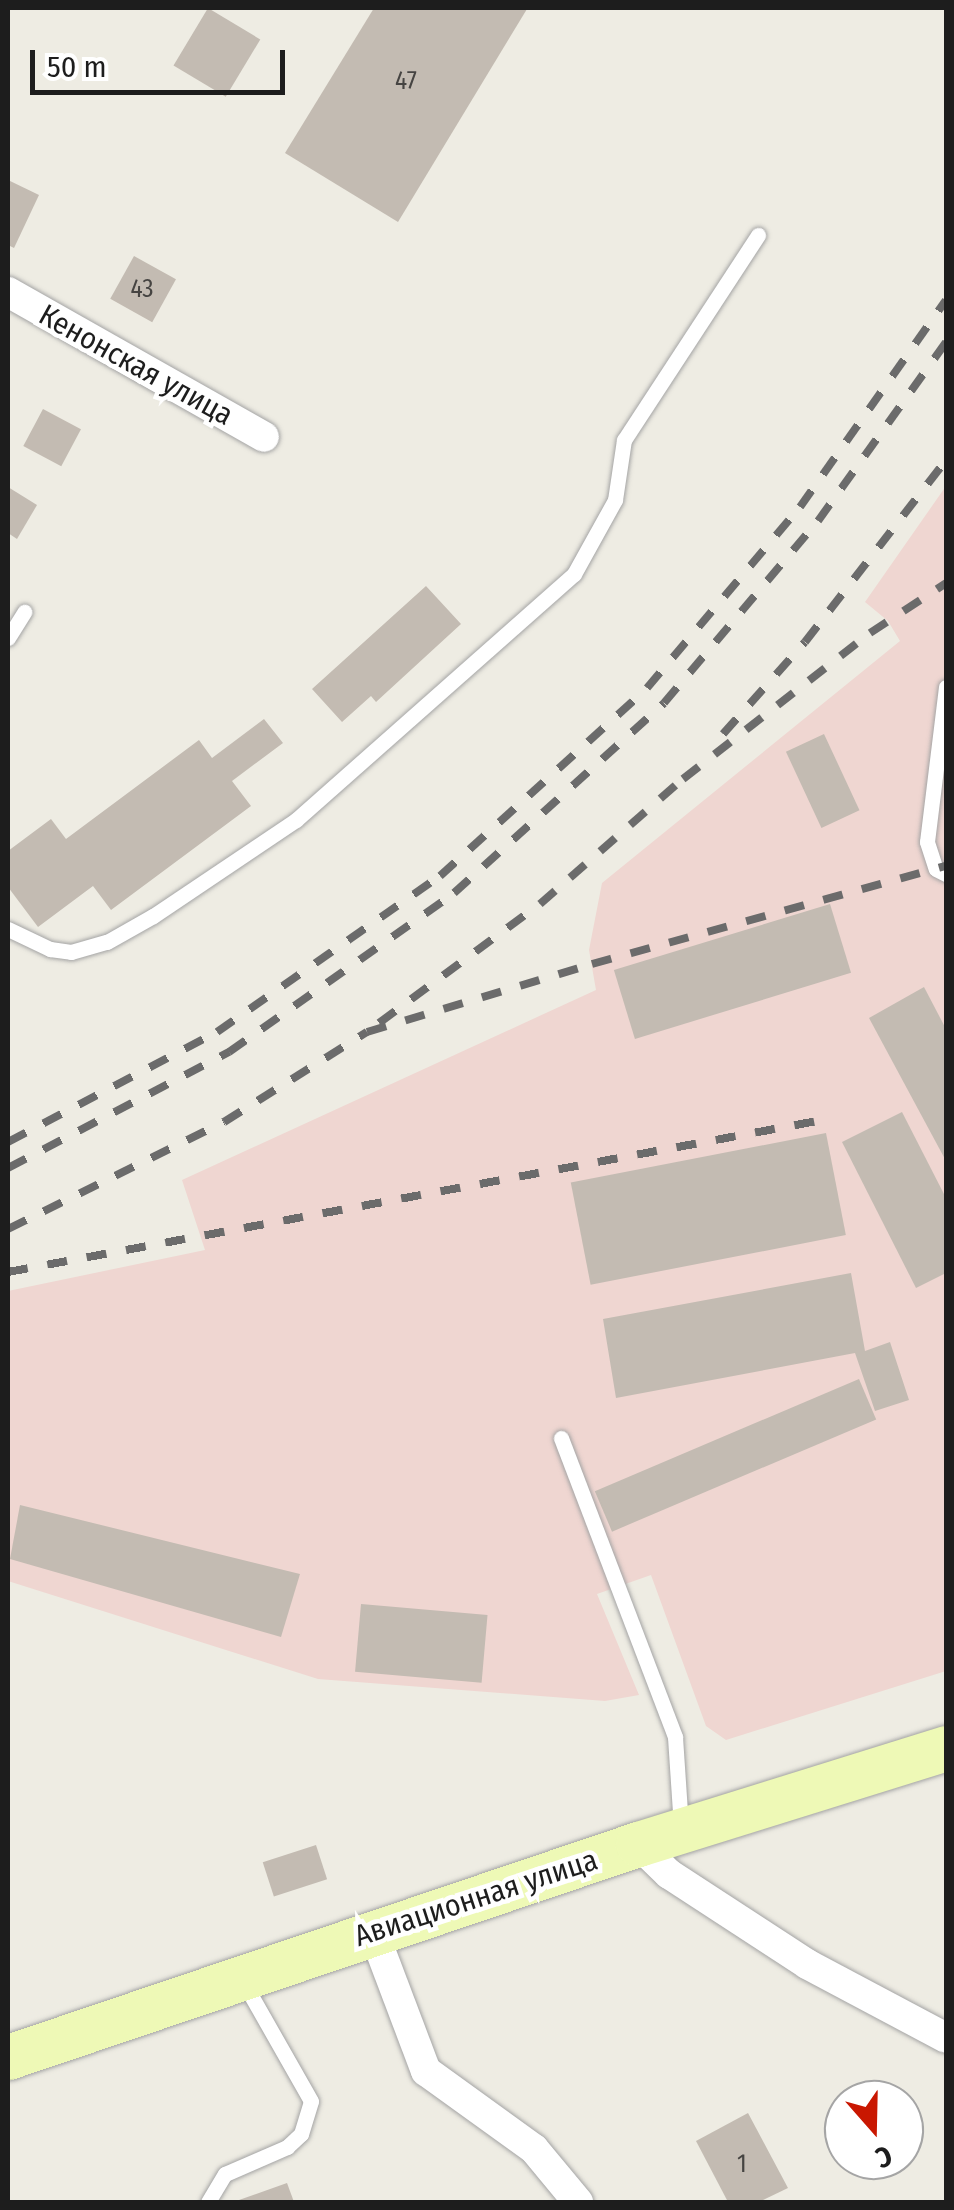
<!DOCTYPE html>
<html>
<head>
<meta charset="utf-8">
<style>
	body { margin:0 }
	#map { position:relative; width:954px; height:2210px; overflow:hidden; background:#eeece3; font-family:"Fira Sans Condensed",sans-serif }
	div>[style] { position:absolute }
	.commercial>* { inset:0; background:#efd6d1 }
	.building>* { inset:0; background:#c3bbb2; transform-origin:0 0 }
	.roads { filter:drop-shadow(0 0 2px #a4a4a4) drop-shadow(0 0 2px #a4a4a4) }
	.lane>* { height:15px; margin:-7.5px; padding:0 7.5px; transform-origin:7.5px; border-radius:7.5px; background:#fff }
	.street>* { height:30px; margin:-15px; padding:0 15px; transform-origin:15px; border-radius:15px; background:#fff }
	.secondary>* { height:45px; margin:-22.5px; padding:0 22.5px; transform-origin:22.5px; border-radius:22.5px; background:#eef9b6 }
	.rail>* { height:8px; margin-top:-4px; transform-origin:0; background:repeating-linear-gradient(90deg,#6b6b6b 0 20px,transparent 0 40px) }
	span { translate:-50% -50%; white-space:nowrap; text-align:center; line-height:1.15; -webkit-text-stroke:9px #fff; paint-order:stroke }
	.number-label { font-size:25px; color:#464442 }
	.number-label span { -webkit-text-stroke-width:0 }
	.street-label { font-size:30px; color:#1d1d1d }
	.frame { position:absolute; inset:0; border:10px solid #1d1d1d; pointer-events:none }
	.north { position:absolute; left:824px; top:2080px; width:100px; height:100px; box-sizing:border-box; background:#fff; border:2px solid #a5a5a5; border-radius:50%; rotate:160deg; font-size:28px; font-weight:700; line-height:40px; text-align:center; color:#1d1d1d }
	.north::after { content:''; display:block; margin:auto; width:35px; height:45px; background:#c91701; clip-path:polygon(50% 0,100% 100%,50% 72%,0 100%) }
	.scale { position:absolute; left:30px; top:50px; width:255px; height:45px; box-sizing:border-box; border:5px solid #1d1d1d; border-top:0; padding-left:12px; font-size:30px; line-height:35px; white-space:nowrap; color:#1d1d1d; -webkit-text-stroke:8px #fff; paint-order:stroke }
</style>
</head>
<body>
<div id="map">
	<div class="commercial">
		<div style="clip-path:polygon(946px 486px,946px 1671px,726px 1740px,706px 1726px,651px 1575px,597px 1594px,639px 1695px,605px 1701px,318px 1679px,8px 1581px,8px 1291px,205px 1250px,182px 1180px,596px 990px,589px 950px,602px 883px,900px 641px,888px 621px,865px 602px)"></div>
	</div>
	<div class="building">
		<div style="left:208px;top:8px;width:61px;height:67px;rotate:31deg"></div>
		<div style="clip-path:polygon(374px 8px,527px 9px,398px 222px,285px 153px)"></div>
		<div style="clip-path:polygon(8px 180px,39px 195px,14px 248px,8px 245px)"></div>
		<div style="left:134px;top:256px;width:48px;height:49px;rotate:29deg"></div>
		<div style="left:43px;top:409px;width:43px;height:42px;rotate:28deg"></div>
		<div style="clip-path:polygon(8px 487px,37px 505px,17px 539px,8px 533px)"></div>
		<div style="clip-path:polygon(426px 586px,461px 624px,376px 702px,371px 696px,342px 722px,312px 689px)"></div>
		<div style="clip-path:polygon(264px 719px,283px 743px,232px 781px,251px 806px,111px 910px,93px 886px,38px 927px,8px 887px,8px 851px,51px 819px,66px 839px,199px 740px,212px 758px)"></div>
		<div style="left:824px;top:734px;width:84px;height:42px;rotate:65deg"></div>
		<div style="left:830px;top:904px;width:72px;height:226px;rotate:73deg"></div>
		<div style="clip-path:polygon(924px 987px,946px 1029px,946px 1161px,869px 1018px)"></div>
		<div style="clip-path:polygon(902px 1112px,946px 1198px,946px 1273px,916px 1288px,842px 1142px)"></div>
		<div style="left:826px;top:1133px;width:104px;height:260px;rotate:79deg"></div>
		<div style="clip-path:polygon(851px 1273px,865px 1351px,890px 1342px,909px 1400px,875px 1411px,855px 1353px,616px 1398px,603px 1319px)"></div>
		<div style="left:859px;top:1379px;width:44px;height:287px;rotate:67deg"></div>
		<div style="clip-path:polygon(20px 1505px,300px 1574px,281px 1637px,10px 1559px)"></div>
		<div style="left:361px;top:1604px;width:127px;height:68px;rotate:5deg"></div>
		<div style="left:316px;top:1845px;width:36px;height:56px;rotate:72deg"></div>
		<div style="clip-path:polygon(748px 2113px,788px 2188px,759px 2202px,728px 2202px,696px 2141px)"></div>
		<div style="clip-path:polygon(287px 2183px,294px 2202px,240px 2202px,239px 2200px)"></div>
	</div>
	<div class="roads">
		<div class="lane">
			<div style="left:8px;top:638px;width:31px;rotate:-58deg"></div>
			<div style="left:946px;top:687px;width:156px;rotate:97deg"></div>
			<div style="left:927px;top:842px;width:28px;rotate:72deg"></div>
			<div style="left:936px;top:869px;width:11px;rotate:27deg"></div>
			<div style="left:8px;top:929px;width:47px;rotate:25.5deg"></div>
			<div style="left:50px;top:949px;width:21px;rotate:8deg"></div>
			<div style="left:71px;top:952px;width:37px;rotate:-16deg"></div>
			<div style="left:107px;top:942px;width:53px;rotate:-29.5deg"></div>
			<div style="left:153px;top:916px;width:172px;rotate:-33.9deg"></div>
			<div style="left:296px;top:820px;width:371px;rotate:-41.5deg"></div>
			<div style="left:574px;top:574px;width:85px;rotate:-61deg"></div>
			<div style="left:615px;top:500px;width:61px;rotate:-81.5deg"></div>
			<div style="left:624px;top:440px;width:245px;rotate:-56.8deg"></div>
			<div style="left:561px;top:1438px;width:320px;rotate:69.1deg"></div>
			<div style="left:675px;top:1737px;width:91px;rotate:86.2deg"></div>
			<div style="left:208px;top:2202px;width:33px;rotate:-59deg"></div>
			<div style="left:225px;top:2174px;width:68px;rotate:-23.5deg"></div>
			<div style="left:287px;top:2147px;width:19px;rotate:-43deg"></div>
			<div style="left:301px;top:2134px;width:34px;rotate:-73deg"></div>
			<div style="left:311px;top:2101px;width:136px;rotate:-119.6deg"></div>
		</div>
		<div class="street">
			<div style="left:8px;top:292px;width:294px;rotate:29.5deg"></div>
			<div style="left:638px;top:1844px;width:43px;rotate:44.1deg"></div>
			<div style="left:669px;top:1874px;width:165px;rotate:33.1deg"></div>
			<div style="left:807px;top:1964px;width:157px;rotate:28deg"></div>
			<div style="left:373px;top:1931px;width:150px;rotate:69.3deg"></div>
			<div style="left:426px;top:2071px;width:133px;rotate:35.8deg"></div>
			<div style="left:534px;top:2149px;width:69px;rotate:50.3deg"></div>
		</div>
		<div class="secondary">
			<div style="left:8px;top:2057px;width:665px;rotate:-18.68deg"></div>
			<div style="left:638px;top:1844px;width:323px;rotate:-17.3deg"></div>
		</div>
	</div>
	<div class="rail">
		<div style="left:723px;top:734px;width:123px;rotate:-48.3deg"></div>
		<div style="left:805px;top:642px;width:230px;rotate:-52.2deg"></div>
		<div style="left:379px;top:1023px;width:200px;rotate:-36.5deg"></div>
		<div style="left:540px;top:904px;width:190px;rotate:-41.2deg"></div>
		<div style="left:683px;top:779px;width:237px;rotate:-38deg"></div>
		<div style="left:870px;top:633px;width:91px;rotate:-33.3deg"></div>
		<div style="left:8px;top:1142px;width:236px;rotate:-27.8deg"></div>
		<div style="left:217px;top:1032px;width:272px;rotate:-35deg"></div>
		<div style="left:440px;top:876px;width:280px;rotate:-42.2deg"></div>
		<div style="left:647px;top:688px;width:237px;rotate:-49.8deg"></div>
		<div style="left:800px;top:507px;width:253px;rotate:-54.8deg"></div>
		<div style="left:8px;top:1168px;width:250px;rotate:-27.7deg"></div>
		<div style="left:229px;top:1052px;width:276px;rotate:-35.2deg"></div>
		<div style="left:454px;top:893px;width:283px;rotate:-42.1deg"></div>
		<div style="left:664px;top:703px;width:238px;rotate:-49.8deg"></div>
		<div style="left:818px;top:521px;width:220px;rotate:-54.4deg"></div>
		<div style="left:8px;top:1229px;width:241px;rotate:-26.4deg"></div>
		<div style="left:224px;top:1122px;width:169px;rotate:-32.2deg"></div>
		<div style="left:367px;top:1032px;width:235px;rotate:-16.8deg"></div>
		<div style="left:592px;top:964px;width:367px;rotate:-15.5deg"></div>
		<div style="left:8px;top:1272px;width:839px;rotate:-10.57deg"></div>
	</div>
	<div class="number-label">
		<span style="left:406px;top:81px">47</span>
		<span style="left:142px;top:289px">43</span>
		<span style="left:742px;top:2164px">1</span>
	</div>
	<div class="street-label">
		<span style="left:136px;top:365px;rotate:29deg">Кенонская улица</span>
		<span style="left:476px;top:1898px;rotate:-18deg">Авиационная улица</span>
	</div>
	<div class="frame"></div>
	<div class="north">С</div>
	<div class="scale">50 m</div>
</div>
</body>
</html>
